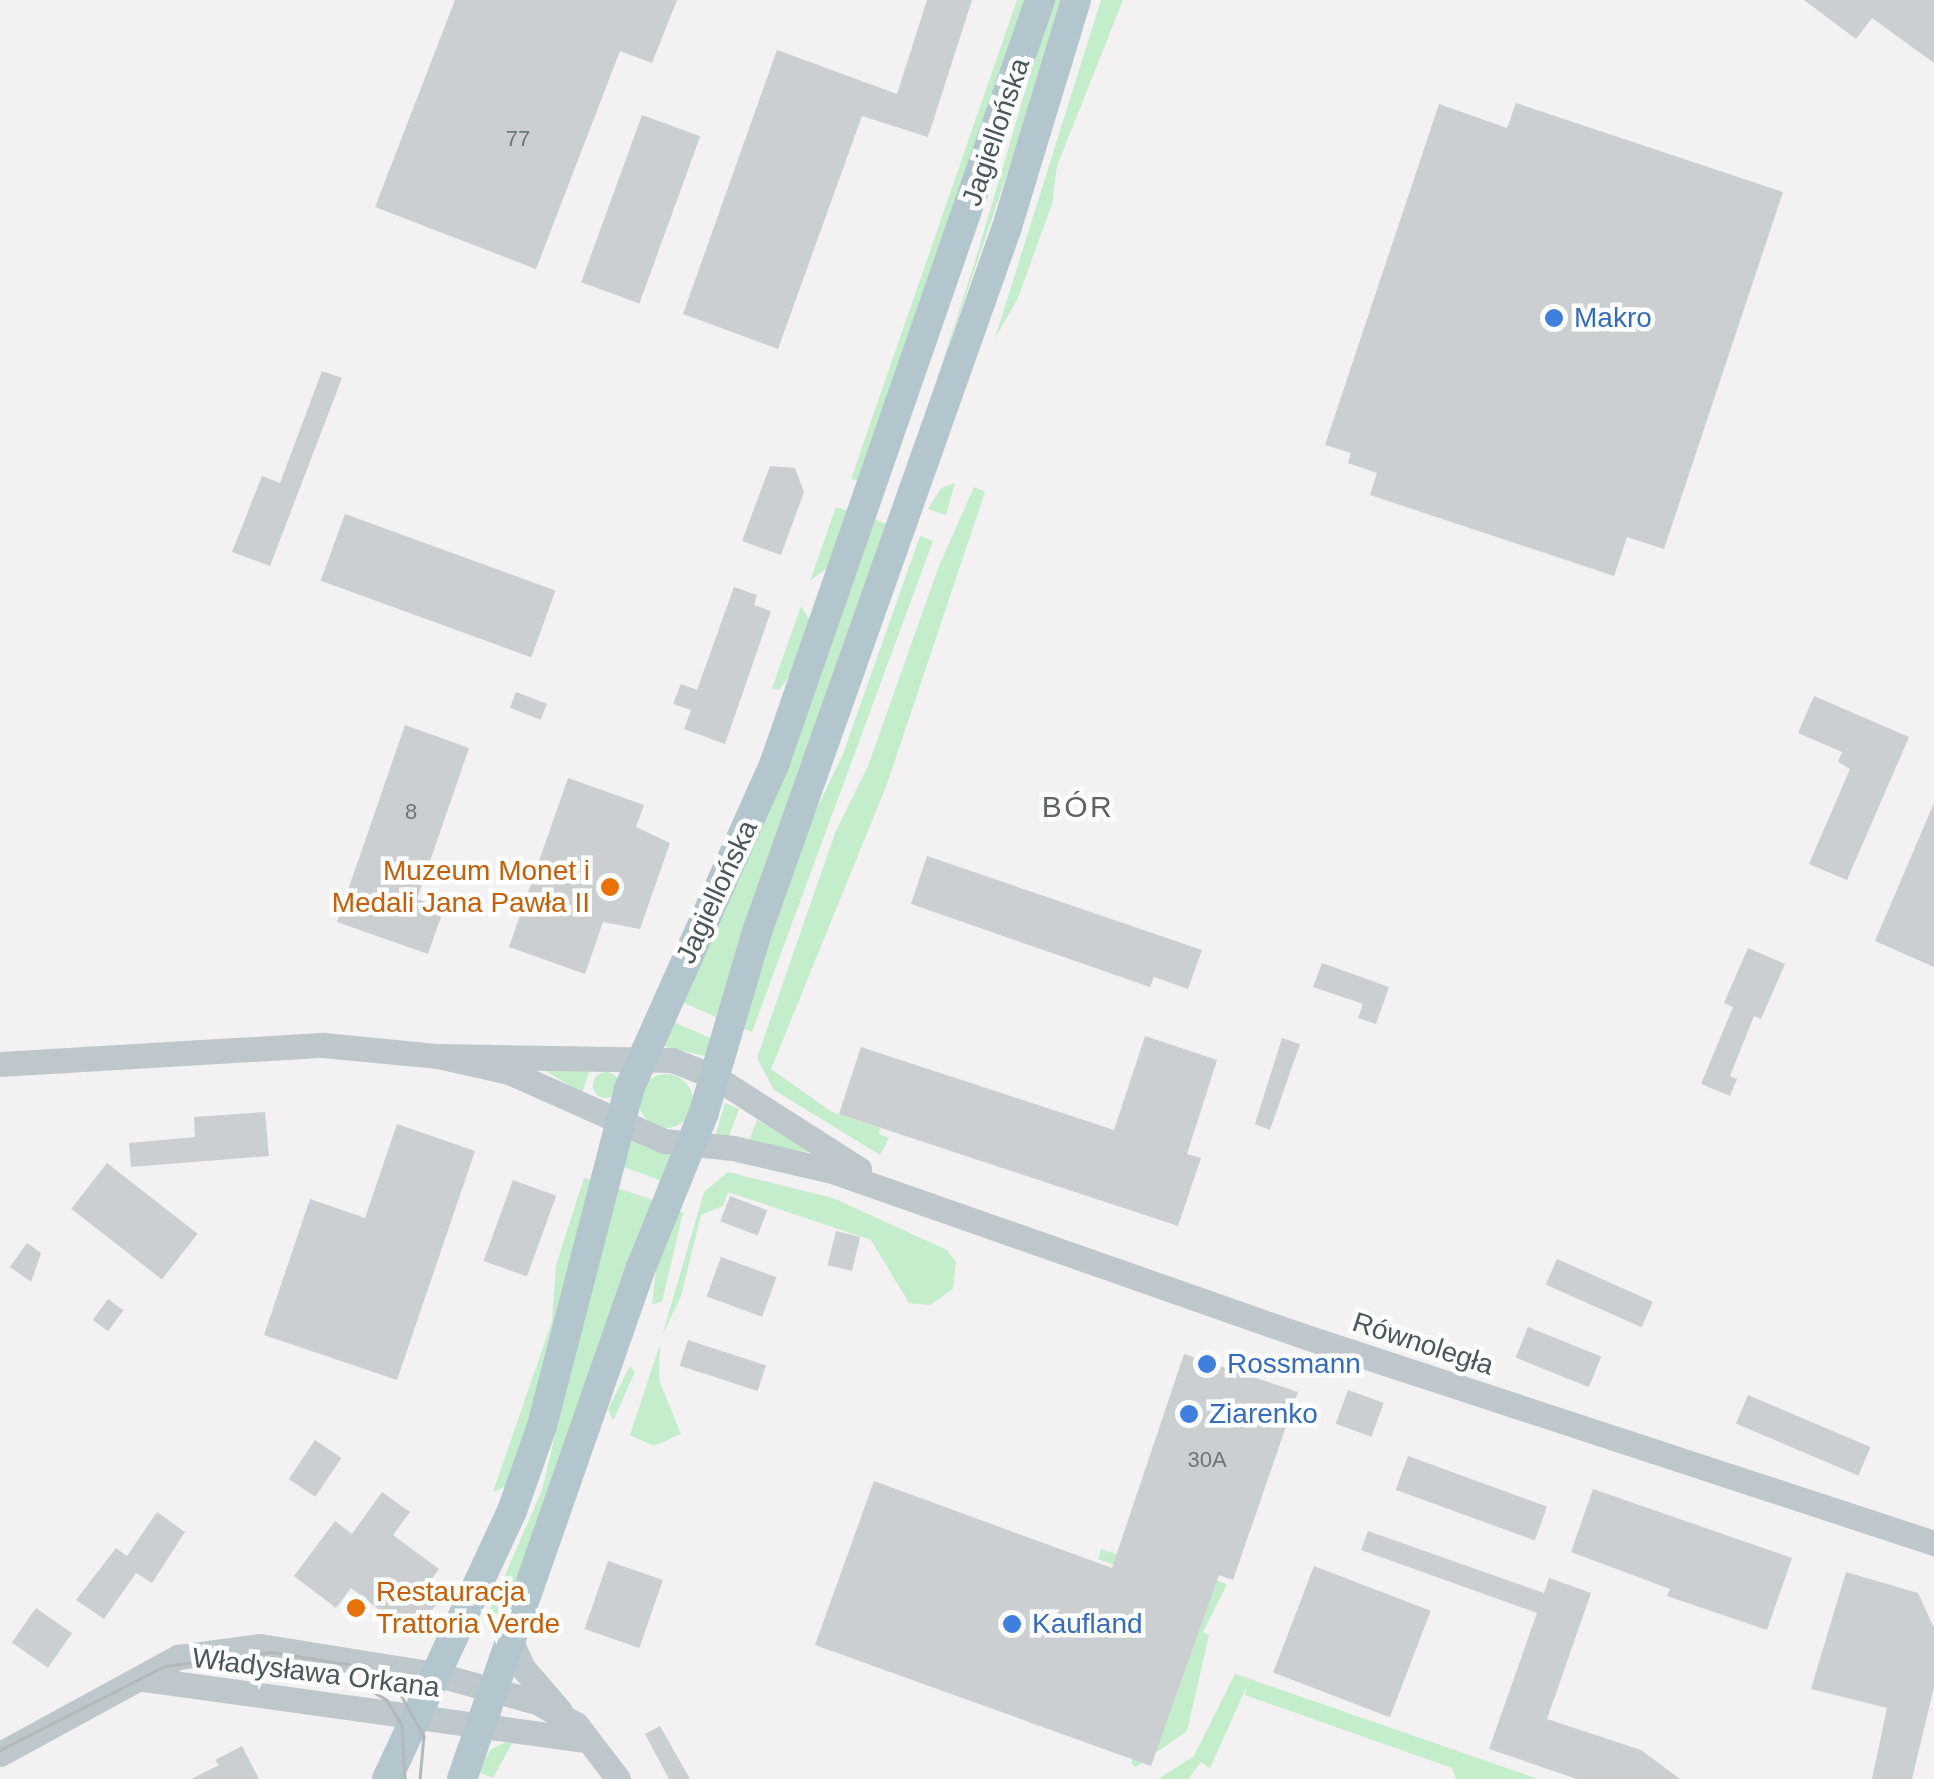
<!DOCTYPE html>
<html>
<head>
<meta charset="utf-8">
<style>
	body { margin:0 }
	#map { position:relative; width:1934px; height:1779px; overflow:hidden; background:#f3f1f2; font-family:Arial,sans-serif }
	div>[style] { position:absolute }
	.green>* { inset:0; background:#c4edcb }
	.round { border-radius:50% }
	.building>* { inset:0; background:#cbcfd2; transform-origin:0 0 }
	.minor>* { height:25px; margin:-12.5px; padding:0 12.5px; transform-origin:12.5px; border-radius:12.5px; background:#bec8cc }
	.major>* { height:30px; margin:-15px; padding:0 15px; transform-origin:15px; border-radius:15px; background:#b3c6cd }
	.tram>* { height:2.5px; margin:-1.25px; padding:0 1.25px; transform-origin:1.25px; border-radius:1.25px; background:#b4b8bb }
	.dots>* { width:28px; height:28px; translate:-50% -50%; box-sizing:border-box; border:5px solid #fff; border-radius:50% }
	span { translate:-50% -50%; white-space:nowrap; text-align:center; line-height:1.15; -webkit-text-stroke:9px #fff; paint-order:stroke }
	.number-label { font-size:22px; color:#6a767a }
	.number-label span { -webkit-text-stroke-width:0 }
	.street-label { font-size:28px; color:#4a585d }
	.shop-label { font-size:28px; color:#366cbe }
	.left { translate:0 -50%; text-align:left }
	.food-label { font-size:28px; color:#c56008 }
	.right { translate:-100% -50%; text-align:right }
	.neighbourhood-label { font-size:30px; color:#5e6365; letter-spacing:2.5px }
</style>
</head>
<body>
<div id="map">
	<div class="green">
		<div style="clip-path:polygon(1017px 0,1028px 0,863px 482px,851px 479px)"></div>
		<div style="clip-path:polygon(1052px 0,1066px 0,927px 410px,976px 258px)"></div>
		<div style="clip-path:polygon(1101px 0,1123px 0,1057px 166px,1052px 204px,1018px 298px,995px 338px)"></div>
		<div style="clip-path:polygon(955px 483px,946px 515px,928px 509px,941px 488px)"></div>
		<div style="clip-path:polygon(974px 487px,985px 492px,887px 784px,771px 1069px,832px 1112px,880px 1128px,879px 1134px,889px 1138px,880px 1155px,774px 1090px,757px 1058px,835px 833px,868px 766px,939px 566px)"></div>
		<div style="clip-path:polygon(836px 507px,851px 512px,832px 564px,810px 581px)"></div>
		<div style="clip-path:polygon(874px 519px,889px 525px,720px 1019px,680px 1001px)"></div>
		<div style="clip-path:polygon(920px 536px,933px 541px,752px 1032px,740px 1027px,807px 829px,843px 754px)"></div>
		<div style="clip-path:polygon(801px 606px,810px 621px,793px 671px,779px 690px,772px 688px)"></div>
		<div style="clip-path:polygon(671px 1021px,713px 1039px,708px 1057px,663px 1046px)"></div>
		<div style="clip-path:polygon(539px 1067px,590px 1069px,582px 1093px)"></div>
		<div class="round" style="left:593px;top:1072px;width:26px;height:26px"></div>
		<div class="round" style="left:639px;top:1074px;width:54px;height:54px"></div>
		<div style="clip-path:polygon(725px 1103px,739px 1109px,727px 1141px,715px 1137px)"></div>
		<div style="clip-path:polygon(757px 1120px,806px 1147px,808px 1152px,748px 1143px)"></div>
		<div style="clip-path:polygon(626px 1137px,671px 1156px,664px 1182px,619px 1165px)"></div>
		<div style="clip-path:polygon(728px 1172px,833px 1198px,947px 1250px,956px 1262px,953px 1289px,930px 1305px,909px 1303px,871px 1240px,728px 1192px,723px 1206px,701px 1215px,681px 1296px,662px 1336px,704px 1192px)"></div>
		<div style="clip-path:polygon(584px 1178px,592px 1180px,543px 1381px,509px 1485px,493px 1492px,552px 1321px,556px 1265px)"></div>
		<div style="clip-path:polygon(614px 1187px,656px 1201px,507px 1616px,489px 1612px,542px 1490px)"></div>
		<div style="clip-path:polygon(676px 1210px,683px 1213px,662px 1302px,652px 1304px,657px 1262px)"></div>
		<div style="clip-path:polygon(660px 1344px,659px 1380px,681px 1434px,654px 1446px,630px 1435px)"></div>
		<div style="clip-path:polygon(630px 1366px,635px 1372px,613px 1421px,608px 1409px)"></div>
		<div style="clip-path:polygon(1101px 1549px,1128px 1558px,1130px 1550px,1227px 1584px,1203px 1632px,1209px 1635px,1187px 1731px,1136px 1767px,1131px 1764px,1137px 1744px,1192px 1592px,1098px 1559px)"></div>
		<div style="clip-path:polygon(1235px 1674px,1250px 1679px,1538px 1779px,1456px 1779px,1452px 1768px,1245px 1695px,1246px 1688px,1210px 1768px,1201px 1762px,1188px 1779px,1158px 1779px,1194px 1756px)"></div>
		<div style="clip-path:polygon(515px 1738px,493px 1778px,478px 1772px,491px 1749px)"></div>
	</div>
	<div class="building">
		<div style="clip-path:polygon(455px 0,677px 0,652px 63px,620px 51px,536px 269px,375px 207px)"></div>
		<div style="clip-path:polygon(927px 0,972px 0,928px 137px,862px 116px,778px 349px,683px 314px,777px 50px,897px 94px)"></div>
		<div style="clip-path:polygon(1804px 0,1934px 0,1934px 63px,1872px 18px,1856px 39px)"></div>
		<div style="clip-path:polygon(1516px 103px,1783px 192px,1664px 549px,1627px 537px,1614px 576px,1370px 495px,1377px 473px,1348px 463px,1351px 453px,1325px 445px,1439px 104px,1507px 128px)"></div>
		<div style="left:642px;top:115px;width:62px;height:178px;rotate:20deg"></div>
		<div style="clip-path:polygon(322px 371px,342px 378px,270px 566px,232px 552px,262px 476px,280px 483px)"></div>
		<div style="clip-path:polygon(770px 466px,795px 468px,804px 492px,781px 555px,742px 541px)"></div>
		<div style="left:345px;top:514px;width:224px;height:71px;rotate:20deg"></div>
		<div style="clip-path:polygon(734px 587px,757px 595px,754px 605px,771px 611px,725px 744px,684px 729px,691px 710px,673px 704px,681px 684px,697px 690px)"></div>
		<div style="left:516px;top:692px;width:33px;height:17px;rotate:21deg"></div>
		<div style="clip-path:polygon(1814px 696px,1909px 737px,1847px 880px,1809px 864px,1850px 769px,1838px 762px,1842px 752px,1798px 733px)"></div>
		<div style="clip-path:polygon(405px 725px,469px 748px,417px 899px,444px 908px,428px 954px,337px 922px)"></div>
		<div style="clip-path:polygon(568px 778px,644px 805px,636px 827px,670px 843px,640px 929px,603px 922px,585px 974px,509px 947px)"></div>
		<div style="clip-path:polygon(1934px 803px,1934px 967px,1875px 941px)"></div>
		<div style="clip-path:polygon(927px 856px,1202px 950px,1188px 989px,1154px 977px,1150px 987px,911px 904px)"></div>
		<div style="clip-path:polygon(1748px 948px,1785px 964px,1761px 1019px,1754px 1016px,1730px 1076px,1737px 1079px,1730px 1096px,1701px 1084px,1733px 1007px,1724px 1003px)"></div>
		<div style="clip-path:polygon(1322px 963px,1389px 987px,1376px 1024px,1358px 1018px,1363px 1004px,1313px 987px)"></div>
		<div style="clip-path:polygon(1145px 1036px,1217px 1060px,1187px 1154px,1201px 1158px,1178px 1226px,839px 1114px,861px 1047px,1114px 1130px)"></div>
		<div style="clip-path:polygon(1282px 1038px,1300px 1044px,1270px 1130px,1255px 1124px)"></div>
		<div style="clip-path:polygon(265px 1112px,269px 1156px,131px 1167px,129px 1143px,195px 1137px,194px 1117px)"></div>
		<div style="clip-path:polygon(397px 1124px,475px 1151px,397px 1380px,264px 1335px,310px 1199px,365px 1218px)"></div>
		<div style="left:107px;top:1163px;width:115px;height:58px;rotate:38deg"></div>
		<div style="left:513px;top:1180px;width:46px;height:86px;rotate:20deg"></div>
		<div style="left:730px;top:1196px;width:40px;height:27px;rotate:21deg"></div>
		<div style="left:836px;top:1231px;width:25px;height:35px;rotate:14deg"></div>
		<div style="clip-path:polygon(27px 1243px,41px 1253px,31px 1282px,10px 1267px)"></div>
		<div style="left:721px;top:1257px;width:59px;height:42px;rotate:20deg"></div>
		<div style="left:1557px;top:1259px;width:105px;height:28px;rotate:24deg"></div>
		<div style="left:108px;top:1299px;width:19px;height:26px;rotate:36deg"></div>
		<div style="left:1528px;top:1327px;width:79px;height:33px;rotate:22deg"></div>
		<div style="left:688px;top:1340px;width:82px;height:27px;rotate:18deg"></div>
		<div style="clip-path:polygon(1184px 1354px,1298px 1392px,1233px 1580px,1219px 1575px,1151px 1766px,815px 1645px,874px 1481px,1112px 1568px)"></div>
		<div style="left:1348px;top:1390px;width:38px;height:36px;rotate:20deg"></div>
		<div style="left:1748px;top:1395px;width:133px;height:31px;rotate:23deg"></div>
		<div style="left:315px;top:1440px;width:32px;height:47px;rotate:34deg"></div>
		<div style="left:1408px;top:1456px;width:148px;height:36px;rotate:20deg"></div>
		<div style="clip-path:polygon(1593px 1489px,1792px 1558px,1767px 1630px,1667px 1596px,1670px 1589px,1571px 1552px)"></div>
		<div style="clip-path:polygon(382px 1492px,410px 1512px,393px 1535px,439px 1569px,425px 1589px,440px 1600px,413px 1636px,351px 1588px,336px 1608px,294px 1576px,335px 1521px,352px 1534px)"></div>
		<div style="clip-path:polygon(157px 1512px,185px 1532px,152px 1583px,136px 1573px,104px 1619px,76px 1600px,116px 1548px,127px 1556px)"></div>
		<div style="clip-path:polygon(1368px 1531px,1544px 1593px,1549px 1578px,1591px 1593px,1547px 1719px,1641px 1750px,1680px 1779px,1577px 1779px,1489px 1749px,1537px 1613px,1361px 1550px)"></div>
		<div style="left:608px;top:1561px;width:58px;height:72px;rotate:19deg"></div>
		<div style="left:1314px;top:1566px;width:125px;height:114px;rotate:21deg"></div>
		<div style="clip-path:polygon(1846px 1572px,1918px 1593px,1934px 1628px,1934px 1687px,1912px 1779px,1872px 1779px,1887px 1708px,1811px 1689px)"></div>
		<div style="left:36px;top:1608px;width:44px;height:42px;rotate:35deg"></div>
		<div style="clip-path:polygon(660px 1726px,690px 1779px,669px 1779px,645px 1734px)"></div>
		<div style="clip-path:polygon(242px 1746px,259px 1779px,191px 1779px,219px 1765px,215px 1760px)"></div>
	</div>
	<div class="minor">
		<div style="left:438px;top:1056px;width:73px;rotate:12.7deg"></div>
		<div style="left:509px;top:1072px;width:170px;rotate:24deg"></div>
		<div style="left:664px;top:1141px;width:69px;rotate:5.8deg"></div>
		<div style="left:733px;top:1148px;width:102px;rotate:13.1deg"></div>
		<div style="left:832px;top:1171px;width:505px;rotate:19.3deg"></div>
		<div style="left:1309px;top:1338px;width:658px;rotate:18.16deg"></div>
		<div style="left:0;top:1064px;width:324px;rotate:-3.4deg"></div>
		<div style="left:323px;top:1045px;width:116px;rotate:5.5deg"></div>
		<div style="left:438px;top:1056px;width:234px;rotate:1deg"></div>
		<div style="left:672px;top:1060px;width:46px;rotate:21.6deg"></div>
		<div style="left:715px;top:1077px;width:171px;rotate:32.6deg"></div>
		<div style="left:510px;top:1639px;width:32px;rotate:66deg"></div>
		<div style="left:523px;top:1668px;width:57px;rotate:49.3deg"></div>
		<div style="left:144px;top:1679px;width:449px;rotate:7.9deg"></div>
		<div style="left:0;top:1754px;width:203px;rotate:-28.6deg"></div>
		<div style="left:178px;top:1657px;width:83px;rotate:-7.6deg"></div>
		<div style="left:260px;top:1646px;width:177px;rotate:9.1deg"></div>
		<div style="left:435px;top:1674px;width:106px;rotate:15.4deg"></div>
		<div style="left:537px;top:1702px;width:46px;rotate:29.9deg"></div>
		<div style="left:577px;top:1725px;width:68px;rotate:52.8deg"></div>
	</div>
	<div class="major">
		<div style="left:387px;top:1779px;width:296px;rotate:-65deg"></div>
		<div style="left:512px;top:1511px;width:90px;rotate:-70.6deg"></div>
		<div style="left:542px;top:1426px;width:348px;rotate:-75.5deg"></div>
		<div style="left:629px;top:1089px;width:358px;rotate:-65.9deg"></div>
		<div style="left:775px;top:762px;width:807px;rotate:-70.82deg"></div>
		<div style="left:462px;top:1779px;width:539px;rotate:-70.72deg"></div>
		<div style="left:640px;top:1270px;width:170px;rotate:-67.9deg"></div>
		<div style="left:704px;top:1112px;width:191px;rotate:-73.6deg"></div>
		<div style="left:758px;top:929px;width:745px;rotate:-70.47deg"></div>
		<div style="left:1007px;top:227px;width:237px;rotate:-73.1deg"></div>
	</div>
	<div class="tram">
		<div style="left:351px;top:1678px;width:42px;rotate:31.4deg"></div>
		<div style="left:387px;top:1700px;width:29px;rotate:59deg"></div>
		<div style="left:402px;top:1725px;width:54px;rotate:86.8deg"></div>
		<div style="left:0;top:1750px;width:185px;rotate:-27deg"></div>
		<div style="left:165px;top:1666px;width:108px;rotate:-7.5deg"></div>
		<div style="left:272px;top:1652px;width:77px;rotate:9deg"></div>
		<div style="left:348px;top:1664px;width:53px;rotate:24.6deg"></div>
		<div style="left:396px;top:1686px;width:57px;rotate:60.8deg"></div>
		<div style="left:424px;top:1736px;width:43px;rotate:95.3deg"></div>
	</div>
	<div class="dots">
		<div style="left:1554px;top:318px;background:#3f7fe0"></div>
		<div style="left:610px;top:887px;background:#e8710a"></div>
		<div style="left:1207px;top:1364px;background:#3f7fe0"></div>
		<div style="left:1189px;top:1414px;background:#3f7fe0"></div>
		<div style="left:356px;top:1608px;background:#e8710a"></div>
		<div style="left:1012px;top:1624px;background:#3f7fe0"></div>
	</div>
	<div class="number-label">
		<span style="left:518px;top:139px">77</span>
		<span style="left:411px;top:812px">8</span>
		<span style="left:1207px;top:1460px">30A</span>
	</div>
	<div class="street-label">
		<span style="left:996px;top:132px;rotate:-71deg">Jagiellońska</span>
		<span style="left:717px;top:892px;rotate:-65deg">Jagiellońska</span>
		<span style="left:1423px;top:1344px;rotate:18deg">Równoległa</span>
		<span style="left:316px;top:1673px;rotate:7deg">Władysława Orkana</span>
	</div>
	<div class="shop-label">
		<span class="left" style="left:1574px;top:318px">Makro</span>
		<span class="left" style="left:1227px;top:1364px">Rossmann</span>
		<span class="left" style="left:1209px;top:1414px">Ziarenko</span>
		<span class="left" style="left:1032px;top:1624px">Kaufland</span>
	</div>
	<div class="food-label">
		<span class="right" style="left:590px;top:887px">Muzeum Monet i<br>Medali Jana Pawła II</span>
		<span class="left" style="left:376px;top:1608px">Restauracja<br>Trattoria Verde</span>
	</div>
	<div class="neighbourhood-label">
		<span style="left:1078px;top:807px">BÓR</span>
	</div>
</div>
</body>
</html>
